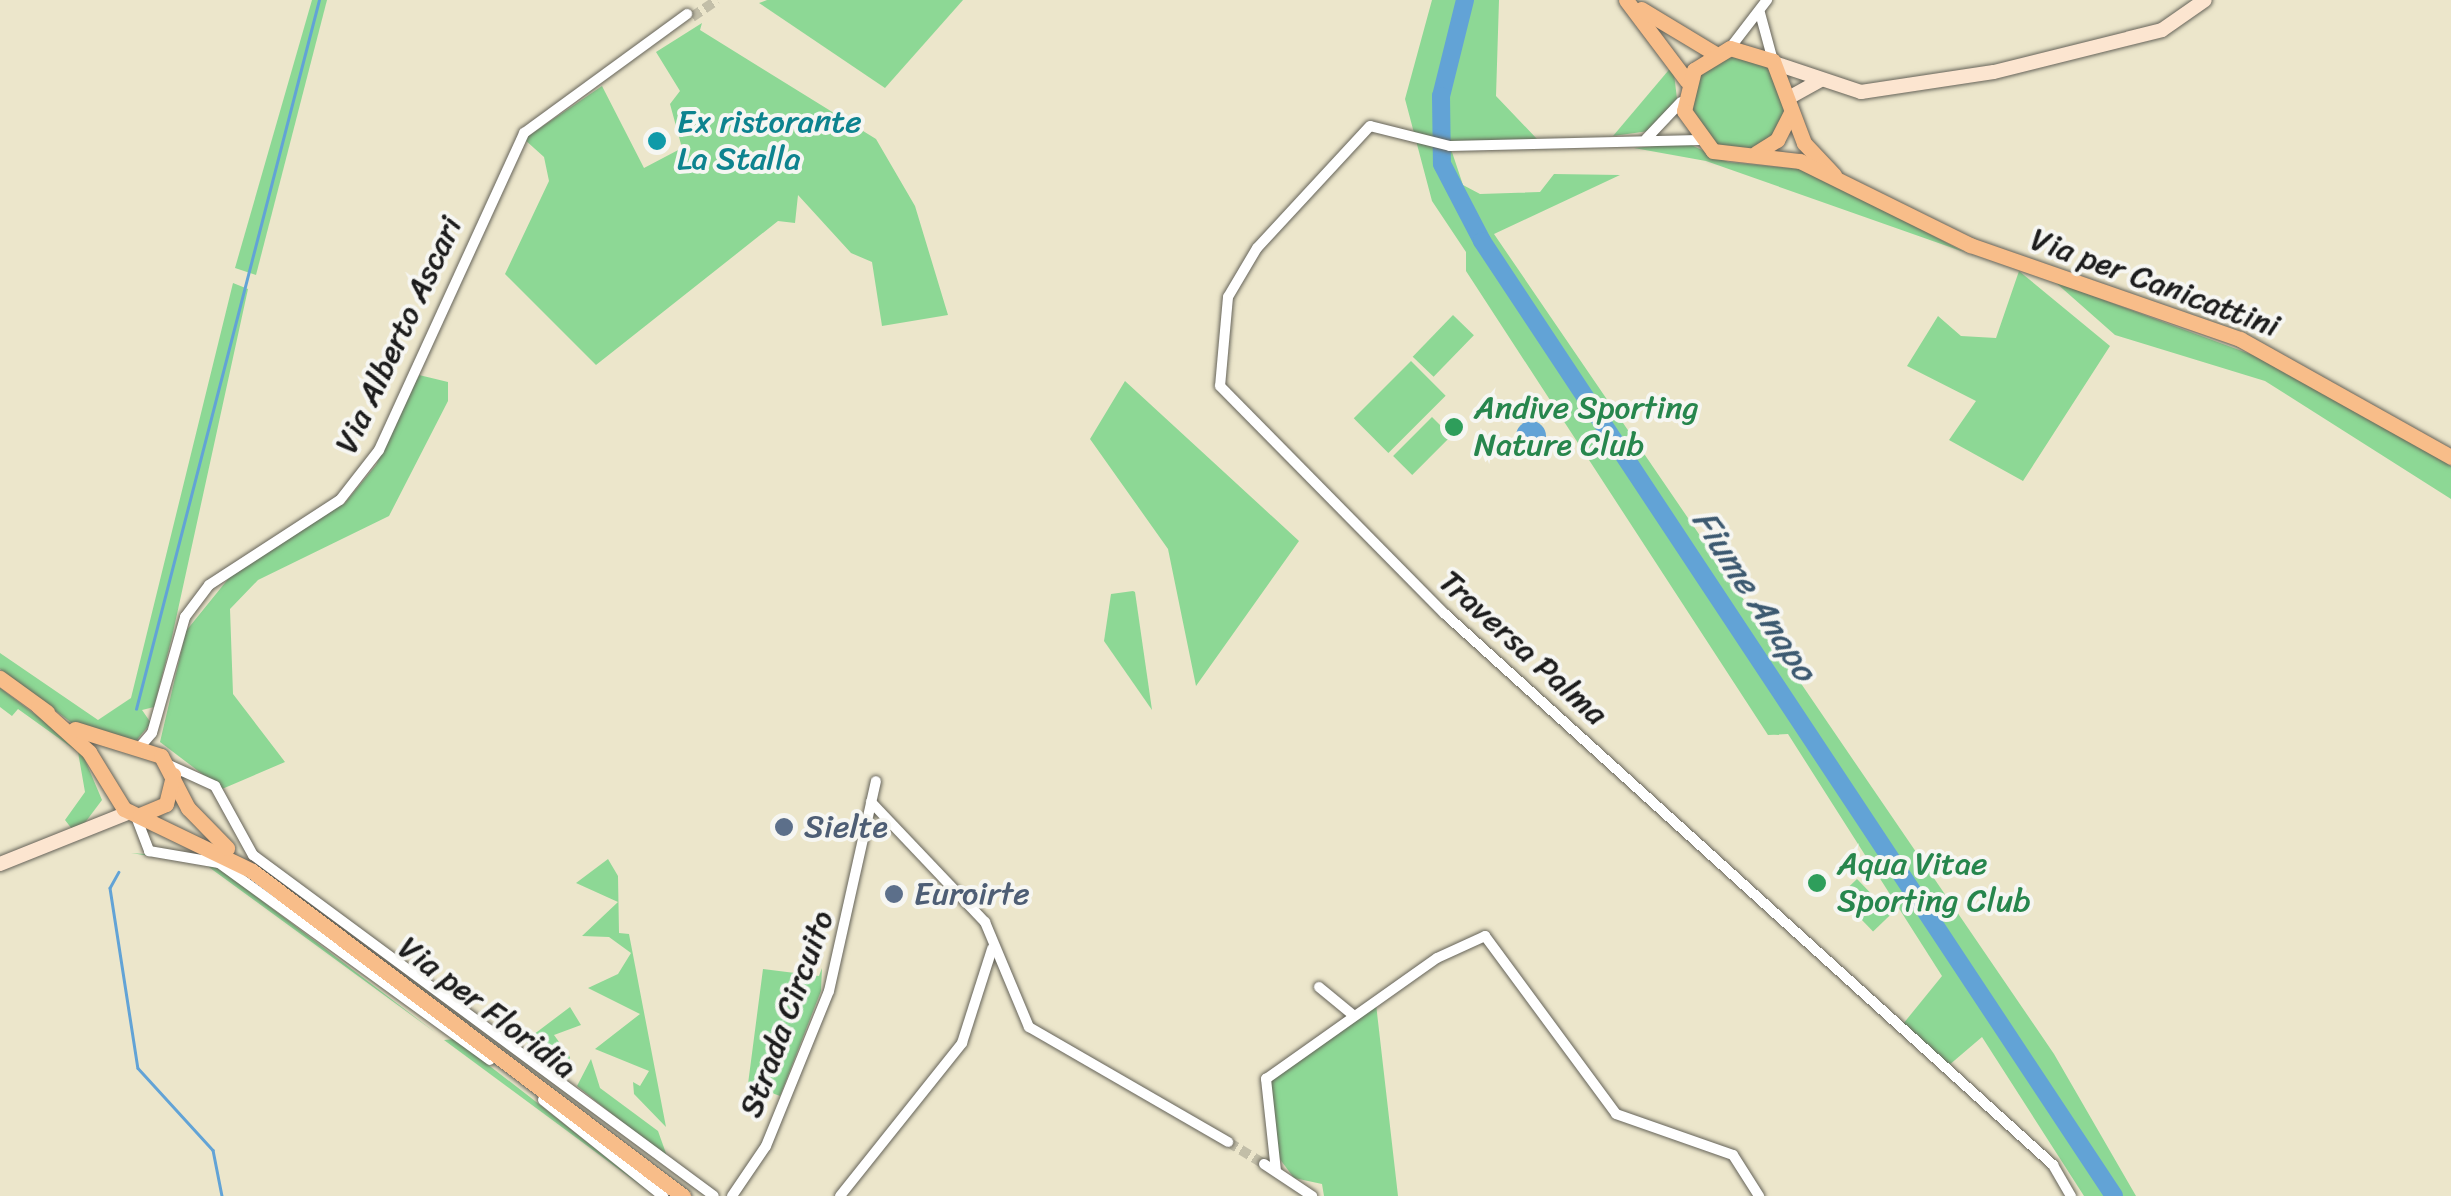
<!DOCTYPE html>
<html>
<head>
<meta charset="utf-8">
<style>
	body { margin:0 }
	#map { position:relative; width:2451px; height:1196px; overflow:hidden; background:#ece6cb; font-family:Sriracha,sans-serif }
	div>[style] { position:absolute }
	.green>* { inset:0; background:#8dd895; transform-origin:0 0 }
	.round { border-radius:50% }
	.water>* { inset:0; background:#62a3d6 }
	.stream>* { height:2.5px; margin:-1.25px; padding:0 1.25px; transform-origin:1.25px; border-radius:1.25px; background:#62a3d6 }
	.river>* { height:18px; margin:-9px; padding:0 9px; transform-origin:9px; border-radius:9px; background:#62a3d6 }
	.street-tunnel>* { height:10px; margin-top:-5px; transform-origin:0; background:repeating-linear-gradient(90deg,#c2bea8 0 10px,transparent 0 15px) }
	.roads { filter:drop-shadow(0 0 2px #656359) drop-shadow(0 0 2px #656359) }
	.street>* { height:10px; margin:-5px; padding:0 5px; transform-origin:5px; border-radius:5px; background:#fff }
	.secondary>* { height:14px; margin:-7px; padding:0 7px; transform-origin:7px; border-radius:7px; background:#fce5d0 }
	.primary>* { height:15px; margin:-7.5px; padding:0 7.5px; transform-origin:7.5px; border-radius:7.5px; background:#f8bd89 }
	.dots>* { width:28px; height:28px; translate:-50% -50%; box-sizing:border-box; border:5px solid #f6f6f2; border-radius:50% }
	span { translate:-50% -50%; white-space:nowrap; text-align:center; line-height:1.15; -webkit-text-stroke:8px #f6f6f2; paint-order:stroke }
	.culture-label { font-size:32px; color:#0d838f }
	.left { translate:0 -50%; text-align:left }
	.street-label { font-size:32px; color:#1c1c1c }
	.leisure-label { font-size:32px; color:#27864d }
	.service-label { font-size:32px; color:#4e5e75 }
	.water-label { font-size:35px; color:#3c5970; font-style:italic }
</style>
</head>
<body>
<div id="map">
	<div class="green">
		<div style="clip-path:polygon(312px 0,327px 0,256px 275px,235px 268px)"></div>
		<div style="clip-path:polygon(963px 0,885px 88px,759px 3px,767px 0)"></div>
		<div style="clip-path:polygon(1432px 0,1499px 0,1496px 96px,1537px 139px,1450px 146px,1463px 185px,1480px 194px,1540px 192px,1554px 174px,1620px 175px,1494px 234px,2054px 1054px,2136px 1196px,2084px 1196px,1982px 1037px,1948px 1066px,1903px 1024px,1942px 976px,1788px 734px,1768px 735px,1466px 271px,1466px 252px,1432px 201px,1405px 99px)"></div>
		<div style="clip-path:polygon(702px 23px,700px 30px,876px 139px,915px 206px,948px 315px,882px 326px,872px 262px,851px 253px,798px 195px,795px 223px,778px 221px,596px 365px,505px 274px,549px 181px,544px 157px,524px 139px,602px 86px,644px 168px,682px 148px,670px 104px,680px 91px,656px 52px)"></div>
		<div class="round" style="left:1690px;top:57px;width:94px;height:94px"></div>
		<div style="clip-path:polygon(1673px 65px,1677px 99px,1649px 131px,1613px 136px)"></div>
		<div style="clip-path:polygon(1687px 143px,1728px 162px,1809px 170px,1964px 252px,1706px 161px,1634px 148px)"></div>
		<div style="clip-path:polygon(2019px 271px,2110px 346px,2023px 481px,1949px 440px,1976px 401px,1907px 366px,1938px 316px,1961px 336px,1996px 338px)"></div>
		<div style="clip-path:polygon(2055px 282px,2288px 368px,2451px 466px,2451px 499px,2265px 381px,2115px 335px)"></div>
		<div style="clip-path:polygon(233px 283px,248px 289px,172px 637px,154px 707px,142px 710px,151px 723px,135px 742px,84px 732px,0 669px,0 653px,98px 720px,131px 698px)"></div>
		<div style="left:1453px;top:315px;width:29px;height:58px;rotate:44deg"></div>
		<div style="left:1411px;top:361px;width:49px;height:81px;rotate:45deg"></div>
		<div style="clip-path:polygon(419px 375px,448px 382px,448px 401px,389px 516px,258px 580px,230px 609px,233px 694px,285px 762px,222px 789px,160px 742px,186px 631px,237px 568px,345px 503px,376px 465px)"></div>
		<div style="clip-path:polygon(1125px 381px,1299px 541px,1196px 686px,1168px 549px,1090px 439px)"></div>
		<div style="left:1432px;top:417px;width:27px;height:55px;rotate:45deg"></div>
		<div style="clip-path:polygon(1133px 591px,1135px 592px,1152px 710px,1104px 641px,1111px 594px)"></div>
		<div style="clip-path:polygon(0 688px,80px 748px,102px 800px,84px 824px,72px 829px,65px 820px,85px 792px,78px 752px,18px 709px,12px 716px,0 707px)"></div>
		<div style="clip-path:polygon(131px 853px,186px 857px,216px 866px,436px 1033px,206px 865px)"></div>
		<div style="clip-path:polygon(608px 859px,618px 876px,619px 933px,629px 934px,666px 1127px,634px 1094px,633px 1082px,640px 1086px,649px 1071px,595px 1049px,640px 1014px,588px 988px,618px 974px,631px 953px,609px 937px,582px 936px,618px 902px,576px 883px)"></div>
		<div style="left:1857px;top:879px;width:49px;height:25px;rotate:46deg"></div>
		<div style="clip-path:polygon(822px 968px,821px 991px,780px 1096px,748px 1084px,763px 969px,819px 976px)"></div>
		<div style="clip-path:polygon(1376px 1004px,1398px 1196px,1324px 1196px,1322px 1184px,1294px 1178px,1279px 1158px,1270px 1079px)"></div>
		<div style="clip-path:polygon(570px 1007px,581px 1025px,554px 1035px,570px 1057px,570px 1070px,558px 1071px,525px 1041px)"></div>
		<div style="clip-path:polygon(455px 1039px,544px 1108px,651px 1193px,444px 1040px)"></div>
		<div style="clip-path:polygon(591px 1059px,600px 1088px,658px 1131px,668px 1159px,577px 1086px)"></div>
	</div>
	<div class="water">
		<div class="round" style="left:1516px;top:421px;width:30px;height:30px"></div>
	</div>
	<div class="stream">
		<div style="left:136px;top:709px;width:732px;rotate:-75.53deg"></div>
		<div style="left:119px;top:872px;width:18px;rotate:119deg"></div>
		<div style="left:110px;top:888px;width:182px;rotate:81.2deg"></div>
		<div style="left:138px;top:1068px;width:111px;rotate:47.6deg"></div>
		<div style="left:213px;top:1150px;width:47px;rotate:78.9deg"></div>
	</div>
	<div class="river">
		<div style="left:1465px;top:0;width:99px;rotate:104deg"></div>
		<div style="left:1441px;top:96px;width:68px;rotate:89.2deg"></div>
		<div style="left:1442px;top:164px;width:87px;rotate:62.5deg"></div>
		<div style="left:1482px;top:241px;width:1145px;rotate:56.5deg"></div>
	</div>
	<div class="street-tunnel">
		<div style="left:692px;top:17px;width:30px;rotate:-34deg"></div>
		<div style="left:1228px;top:1142px;width:42px;rotate:31.4deg"></div>
	</div>
	<div class="roads">
		<div class="street">
			<div style="left:1760px;top:13px;width:50px;rotate:74.8deg"></div>
			<div style="left:1730px;top:48px;width:61px;rotate:-52.4deg"></div>
			<div style="left:1646px;top:139px;width:51px;rotate:-46.6deg"></div>
			<div style="left:1699px;top:140px;width:249px;rotate:178.6deg"></div>
			<div style="left:1450px;top:146px;width:82px;rotate:-166deg"></div>
			<div style="left:1370px;top:126px;width:166px;rotate:132.8deg"></div>
			<div style="left:1257px;top:248px;width:57px;rotate:120.6deg"></div>
			<div style="left:1228px;top:297px;width:89px;rotate:95.1deg"></div>
			<div style="left:1220px;top:386px;width:320px;rotate:45.4deg"></div>
			<div style="left:1445px;top:614px;width:821px;rotate:42.18deg"></div>
			<div style="left:2053px;top:1165px;width:36px;rotate:60deg"></div>
			<div style="left:138px;top:749px;width:21px;rotate:-49deg"></div>
			<div style="left:152px;top:733px;width:121px;rotate:-74.1deg"></div>
			<div style="left:185px;top:617px;width:40px;rotate:-53deg"></div>
			<div style="left:209px;top:585px;width:156px;rotate:-33deg"></div>
			<div style="left:340px;top:500px;width:63px;rotate:-52deg"></div>
			<div style="left:379px;top:450px;width:349px;rotate:-65.4deg"></div>
			<div style="left:524px;top:133px;width:202px;rotate:-36.1deg"></div>
			<div style="left:169px;top:765px;width:51px;rotate:24.5deg"></div>
			<div style="left:215px;top:786px;width:79px;rotate:61.2deg"></div>
			<div style="left:253px;top:855px;width:573px;rotate:36.49deg"></div>
			<div style="left:871px;top:802px;width:166px;rotate:46.5deg"></div>
			<div style="left:985px;top:922px;width:114px;rotate:67.3deg"></div>
			<div style="left:1029px;top:1027px;width:230px;rotate:30deg"></div>
			<div style="left:135px;top:814px;width:40px;rotate:69deg"></div>
			<div style="left:149px;top:851px;width:71px;rotate:9.7deg"></div>
			<div style="left:219px;top:863px;width:335px;rotate:36deg"></div>
			<div style="left:1319px;top:987px;width:44px;rotate:39.5deg"></div>
			<div style="left:543px;top:1100px;width:154px;rotate:38.7deg"></div>
			<div style="left:1264px;top:1164px;width:58px;rotate:33.7deg"></div>
			<div style="left:1276px;top:1171px;width:93px;rotate:-96.2deg"></div>
			<div style="left:1266px;top:1079px;width:209px;rotate:-35.3deg"></div>
			<div style="left:1437px;top:958px;width:53px;rotate:-24.6deg"></div>
			<div style="left:1485px;top:936px;width:221px;rotate:53.6deg"></div>
			<div style="left:1616px;top:1114px;width:124px;rotate:19.3deg"></div>
			<div style="left:1733px;top:1155px;width:49px;rotate:57.6deg"></div>
			<div style="left:732px;top:1196px;width:60px;rotate:-55.8deg"></div>
			<div style="left:766px;top:1146px;width:167px;rotate:-67.9deg"></div>
			<div style="left:829px;top:991px;width:215px;rotate:-77.4deg"></div>
			<div style="left:840px;top:1196px;width:196px;rotate:-51.4deg"></div>
			<div style="left:962px;top:1043px;width:99px;rotate:-72.3deg"></div>
		</div>
		<div class="secondary">
			<div style="left:1777px;top:64px;width:89px;rotate:18.4deg"></div>
			<div style="left:1861px;top:92px;width:134px;rotate:-8.6deg"></div>
			<div style="left:1994px;top:72px;width:173px;rotate:-14deg"></div>
			<div style="left:2162px;top:30px;width:52px;rotate:-34.9deg"></div>
			<div style="left:1792px;top:96px;width:33px;rotate:-29deg"></div>
			<div style="left:0;top:864px;width:140px;rotate:-21.8deg"></div>
		</div>
		<div class="primary">
			<div style="left:1626px;top:0;width:101px;rotate:53deg"></div>
			<div style="left:1641px;top:9px;width:85px;rotate:31.1deg"></div>
			<div style="left:1756px;top:153px;width:25px;rotate:-32deg"></div>
			<div style="left:1777px;top:140px;width:31px;rotate:-63deg"></div>
			<div style="left:1834px;top:175px;width:44px;rotate:-133.2deg"></div>
			<div style="left:1804px;top:143px;width:88px;rotate:-110.7deg"></div>
			<div style="left:1773px;top:61px;width:45px;rotate:-163.2deg"></div>
			<div style="left:1730px;top:48px;width:42px;rotate:148.6deg"></div>
			<div style="left:1694px;top:70px;width:42px;rotate:103.7deg"></div>
			<div style="left:1684px;top:111px;width:49px;rotate:54.1deg"></div>
			<div style="left:1713px;top:151px;width:88px;rotate:6.6deg"></div>
			<div style="left:1800px;top:161px;width:190px;rotate:26.3deg"></div>
			<div style="left:1970px;top:245px;width:286px;rotate:19.2deg"></div>
			<div style="left:2240px;top:339px;width:242px;rotate:29.2deg"></div>
			<div style="left:0;top:678px;width:58px;rotate:35.9deg"></div>
			<div style="left:38px;top:706px;width:69px;rotate:42deg"></div>
			<div style="left:89px;top:752px;width:67px;rotate:58.4deg"></div>
			<div style="left:124px;top:809px;width:142px;rotate:25.8deg"></div>
			<div style="left:252px;top:871px;width:540px;rotate:37.02deg"></div>
			<div style="left:75px;top:729px;width:90px;rotate:17.4deg"></div>
			<div style="left:161px;top:756px;width:59px;rotate:62.6deg"></div>
			<div style="left:188px;top:808px;width:56px;rotate:45.7deg"></div>
			<div style="left:140px;top:815px;width:28px;rotate:-23deg"></div>
			<div style="left:166px;top:804px;width:30px;rotate:-76deg"></div>
		</div>
	</div>
	<div class="dots">
		<div style="left:657px;top:141px;background:#0f9aa8"></div>
		<div style="left:1454px;top:427px;background:#2e9e5b"></div>
		<div style="left:784px;top:827px;background:#5c6f8a"></div>
		<div style="left:1817px;top:883px;background:#2e9e5b"></div>
		<div style="left:894px;top:894px;background:#5c6f8a"></div>
	</div>
	<div class="culture-label">
		<span class="left" style="left:677px;top:141px">Ex ristorante<br>La Stalla</span>
	</div>
	<div class="street-label">
		<span style="left:2155px;top:283px;rotate:20deg">Via per Canicattini</span>
		<span style="left:399px;top:335px;rotate:-65deg">Via Alberto Ascari</span>
		<span style="left:1523px;top:648px;rotate:42deg">Traversa Palma</span>
		<span style="left:487px;top:1008px;rotate:37deg">Via per Floridia</span>
		<span style="left:787px;top:1014px;rotate:-70deg">Strada Circuito</span>
	</div>
	<div class="leisure-label">
		<span class="left" style="left:1474px;top:427px">Andive Sporting<br>Nature Club</span>
		<span class="left" style="left:1837px;top:883px">Aqua Vitae<br>Sporting Club</span>
	</div>
	<div class="service-label">
		<span class="left" style="left:804px;top:827px">Sielte</span>
		<span class="left" style="left:914px;top:894px">Euroirte</span>
	</div>
	<div class="water-label">
		<span style="left:1755px;top:595px;rotate:57deg">Fiume Anapo</span>
	</div>
</div>
</body>
</html>
